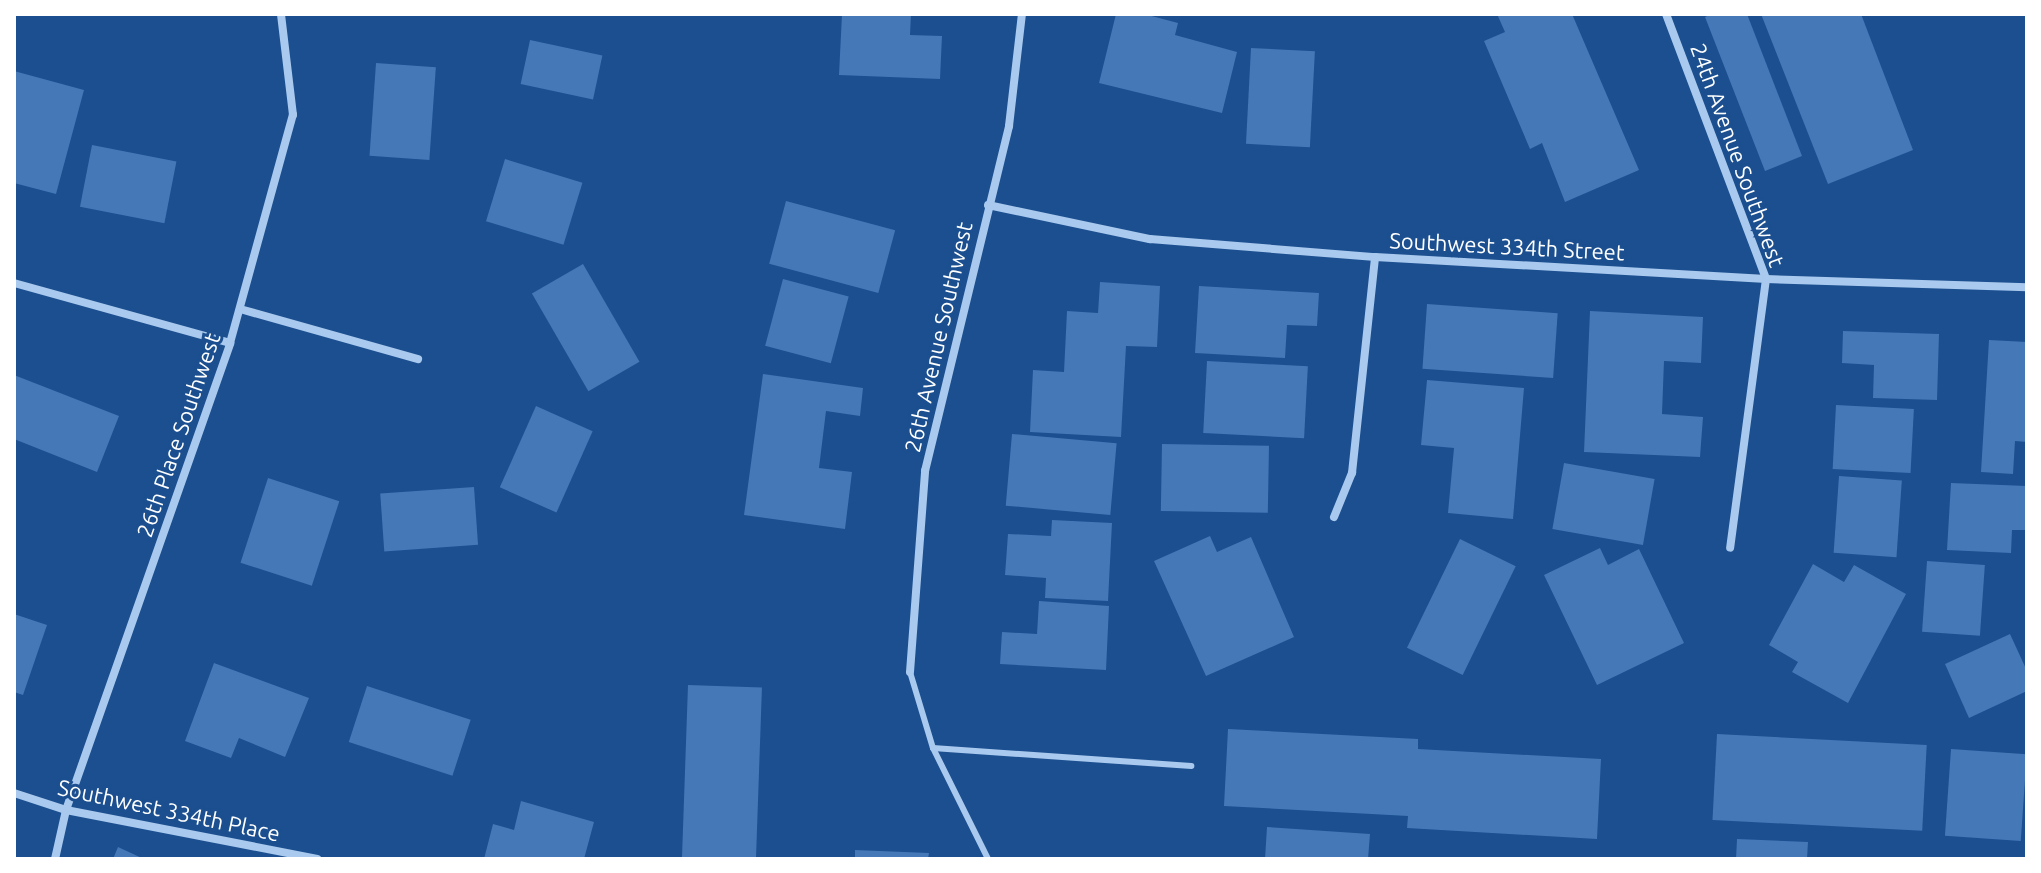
<!DOCTYPE html>
<html>
<head>
<meta charset="utf-8">
<style>
	body { margin:0 }
	#map { position:relative; width:2041px; height:873px; overflow:hidden; background:#1b4f8f; font-family:Ubuntu,sans-serif }
	div>[style] { position:absolute }
	.building>* { inset:0; background:#4478b7; transform-origin:0 0 }
	.service>* { height:6px; margin:-3px; padding:0 3px; transform-origin:3px; border-radius:3px; background:#a9c9ee }
	.minor>* { height:8px; margin:-4px; padding:0 4px; transform-origin:4px; border-radius:4px; background:#a9c9ee }
	span { translate:-50% -50%; white-space:nowrap; text-align:center; line-height:1.15; -webkit-text-stroke:6px #1b4f8f; paint-order:stroke }
	.street-label { font-size:22px; color:#fff }
	.frame { position:absolute; inset:0; border:16px solid #fff; pointer-events:none }
</style>
</head>
<body>
<div id="map">
	<div class="building">
		<div style="clip-path:polygon(842px 14px,911px 14px,910px 35px,942px 36px,940px 79px,839px 75px)"></div>
		<div style="clip-path:polygon(1116px 14px,1144px 14px,1178px 23px,1175px 35px,1237px 52px,1222px 113px,1099px 83px)"></div>
		<div style="clip-path:polygon(1497px 14px,1572px 14px,1639px 170px,1565px 202px,1542px 143px,1530px 149px,1484px 41px,1505px 32px)"></div>
		<div style="clip-path:polygon(1712px 14px,1747px 14px,1802px 156px,1765px 171px,1705px 17px)"></div>
		<div style="clip-path:polygon(1761px 14px,1861px 14px,1913px 150px,1828px 184px)"></div>
		<div style="left:530px;top:40px;width:74px;height:45px;rotate:12deg"></div>
		<div style="left:1251px;top:48px;width:64px;height:96px;rotate:3deg"></div>
		<div style="left:376px;top:63px;width:60px;height:93px;rotate:4deg"></div>
		<div style="clip-path:polygon(14px 71px,84px 90px,56px 194px,14px 183px)"></div>
		<div style="left:92px;top:145px;width:86px;height:63px;rotate:11deg"></div>
		<div style="left:505px;top:159px;width:81px;height:65px;rotate:17deg"></div>
		<div style="left:786px;top:201px;width:113px;height:65px;rotate:15deg"></div>
		<div style="left:583px;top:264px;width:113px;height:59px;rotate:60deg"></div>
		<div style="left:783px;top:279px;width:68px;height:69px;rotate:15deg"></div>
		<div style="clip-path:polygon(1100px 282px,1160px 286px,1157px 347px,1126px 346px,1121px 437px,1030px 432px,1033px 370px,1064px 372px,1067px 311px,1098px 313px)"></div>
		<div style="clip-path:polygon(1199px 286px,1319px 293px,1317px 326px,1287px 325px,1285px 358px,1195px 353px)"></div>
		<div style="left:1427px;top:304px;width:131px;height:65px;rotate:4deg"></div>
		<div style="clip-path:polygon(1590px 311px,1703px 317px,1701px 363px,1664px 361px,1662px 414px,1703px 417px,1700px 457px,1584px 452px)"></div>
		<div style="clip-path:polygon(1843px 331px,1939px 334px,1937px 400px,1873px 398px,1874px 365px,1842px 363px)"></div>
		<div style="clip-path:polygon(1989px 340px,2027px 342px,2027px 442px,2015px 441px,2013px 474px,1981px 472px)"></div>
		<div style="left:1207px;top:361px;width:101px;height:72px;rotate:3deg"></div>
		<div style="clip-path:polygon(763px 374px,863px 388px,860px 416px,826px 411px,819px 468px,852px 472px,845px 529px,744px 515px)"></div>
		<div style="clip-path:polygon(14px 375px,119px 416px,97px 472px,14px 439px)"></div>
		<div style="clip-path:polygon(1427px 380px,1524px 388px,1513px 519px,1448px 513px,1454px 448px,1421px 445px)"></div>
		<div style="left:1836px;top:405px;width:78px;height:64px;rotate:3deg"></div>
		<div style="left:536px;top:406px;width:62px;height:89px;rotate:24deg"></div>
		<div style="left:1012px;top:434px;width:105px;height:72px;rotate:5deg"></div>
		<div style="left:1162px;top:444px;width:107px;height:67px;rotate:1deg"></div>
		<div style="left:1564px;top:463px;width:92px;height:67px;rotate:10deg"></div>
		<div style="left:1839px;top:476px;width:63px;height:77px;rotate:4deg"></div>
		<div style="left:268px;top:478px;width:75px;height:89px;rotate:18deg"></div>
		<div style="clip-path:polygon(1951px 483px,2027px 486px,2027px 530px,2012px 530px,2011px 553px,1947px 550px)"></div>
		<div style="left:474px;top:487px;width:58px;height:94px;rotate:86deg"></div>
		<div style="clip-path:polygon(1052px 520px,1112px 523px,1108px 601px,1045px 598px,1046px 578px,1005px 575px,1008px 534px,1051px 536px)"></div>
		<div style="clip-path:polygon(1210px 536px,1217px 552px,1251px 537px,1294px 637px,1206px 676px,1154px 561px)"></div>
		<div style="left:1460px;top:539px;width:62px;height:121px;rotate:26deg"></div>
		<div style="clip-path:polygon(1600px 548px,1608px 565px,1639px 549px,1684px 643px,1597px 685px,1544px 575px)"></div>
		<div style="left:1927px;top:561px;width:58px;height:71px;rotate:4deg"></div>
		<div style="clip-path:polygon(1813px 564px,1844px 582px,1854px 565px,1906px 594px,1848px 703px,1792px 672px,1798px 662px,1769px 645px)"></div>
		<div style="clip-path:polygon(1039px 601px,1109px 606px,1106px 670px,1000px 664px,1002px 632px,1037px 634px)"></div>
		<div style="clip-path:polygon(14px 614px,47px 625px,23px 695px,14px 692px)"></div>
		<div style="clip-path:polygon(2010px 634px,2027px 671px,2027px 691px,1969px 718px,1945px 664px)"></div>
		<div style="clip-path:polygon(214px 663px,309px 698px,285px 757px,239px 738px,231px 758px,185px 741px)"></div>
		<div style="left:688px;top:685px;width:74px;height:174px;rotate:2deg"></div>
		<div style="left:367px;top:686px;width:109px;height:59px;rotate:18deg"></div>
		<div style="clip-path:polygon(1228px 729px,1418px 739px,1418px 749px,1601px 759px,1597px 839px,1407px 828px,1408px 816px,1224px 806px)"></div>
		<div style="left:1717px;top:734px;width:210px;height:86px;rotate:3deg"></div>
		<div style="left:1951px;top:749px;width:76px;height:87px;rotate:4deg"></div>
		<div style="clip-path:polygon(521px 801px,594px 822px,584px 859px,484px 859px,493px 824px,514px 830px)"></div>
		<div style="clip-path:polygon(1267px 827px,1370px 834px,1368px 859px,1265px 859px)"></div>
		<div style="clip-path:polygon(1737px 839px,1808px 842px,1807px 859px,1736px 859px)"></div>
		<div style="clip-path:polygon(118px 847px,144px 859px,113px 859px)"></div>
		<div style="clip-path:polygon(855px 850px,929px 853px,928px 859px,855px 859px)"></div>
	</div>
	<div class="service">
		<div style="left:910px;top:672px;width:79px;rotate:73.2deg"></div>
		<div style="left:933px;top:748px;width:124px;rotate:63.6deg"></div>
		<div style="left:933px;top:748px;width:259px;rotate:4deg"></div>
	</div>
	<div class="minor">
		<div style="left:1666px;top:14px;width:283px;rotate:69.3deg"></div>
		<div style="left:1766px;top:279px;width:271px;rotate:97.6deg"></div>
		<div style="left:988px;top:205px;width:166px;rotate:11.9deg"></div>
		<div style="left:1150px;top:239px;width:226px;rotate:4.6deg"></div>
		<div style="left:1375px;top:257px;width:392px;rotate:3.2deg"></div>
		<div style="left:1766px;top:279px;width:261px;rotate:1.8deg"></div>
		<div style="left:14px;top:283px;width:224px;rotate:15.5deg"></div>
		<div style="left:240px;top:309px;width:185px;rotate:15.7deg"></div>
		<div style="left:1334px;top:517px;width:48px;rotate:-67.8deg"></div>
		<div style="left:1352px;top:473px;width:217px;rotate:-83.9deg"></div>
		<div style="left:910px;top:672px;width:202px;rotate:-85.7deg"></div>
		<div style="left:925px;top:471px;width:355px;rotate:-76.3deg"></div>
		<div style="left:1009px;top:126px;width:113px;rotate:-83.4deg"></div>
		<div style="left:14px;top:793px;width:55px;rotate:18.1deg"></div>
		<div style="left:66px;top:810px;width:256px;rotate:11deg"></div>
		<div style="left:55px;top:859px;width:50px;rotate:-77.3deg"></div>
		<div style="left:66px;top:810px;width:495px;rotate:-70.6deg"></div>
		<div style="left:230px;top:343px;width:237px;rotate:-74.6deg"></div>
		<div style="left:293px;top:115px;width:102px;rotate:-96.8deg"></div>
	</div>
	<div class="street-label">
		<span style="left:1738px;top:155px;rotate:70deg">24th Avenue Southwest</span>
		<span style="left:1507px;top:246px;rotate:3deg">Southwest 334th Street</span>
		<span style="left:938px;top:337px;rotate:-77deg">26th Avenue Southwest</span>
		<span style="left:178px;top:435px;rotate:-71deg">26th Place Southwest</span>
		<span style="left:169px;top:810px;rotate:12deg">Southwest 334th Place</span>
	</div>
	<div class="frame"></div>
</div>
</body>
</html>
